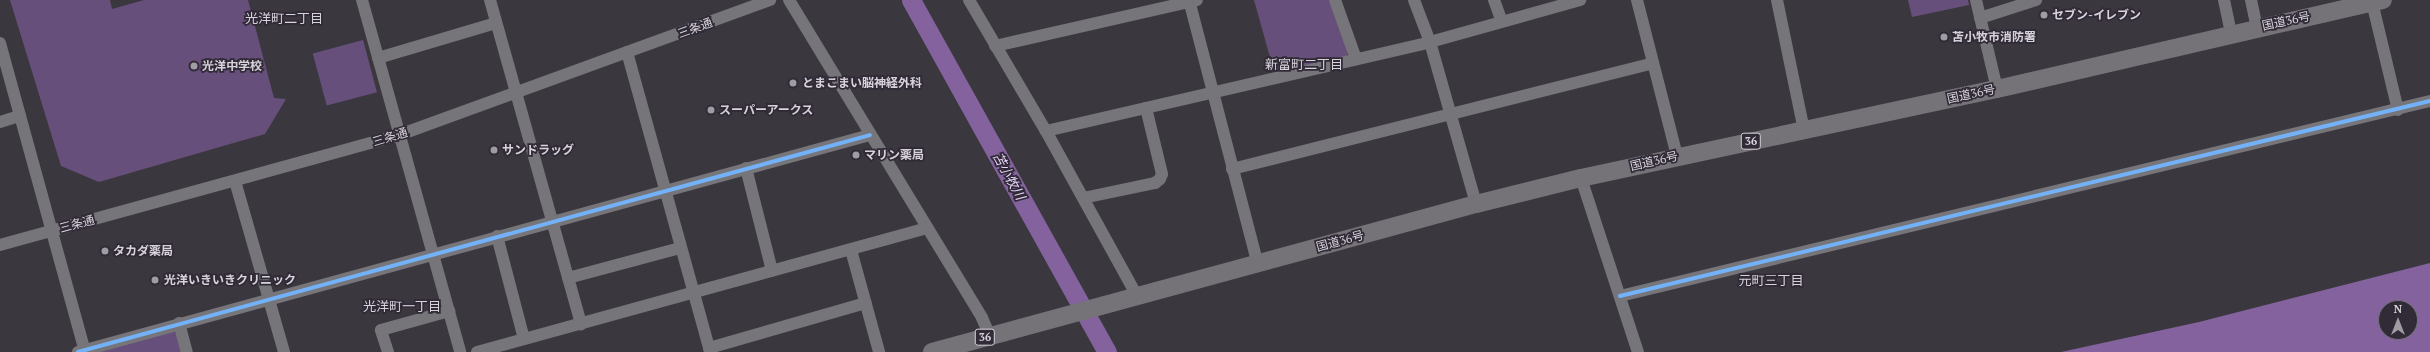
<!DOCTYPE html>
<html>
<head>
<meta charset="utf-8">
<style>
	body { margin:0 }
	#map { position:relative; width:2430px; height:352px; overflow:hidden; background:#3b373e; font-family:"PT Serif","Noto Sans JP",serif }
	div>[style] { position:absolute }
	.green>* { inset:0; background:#674f7b; transform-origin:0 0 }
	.water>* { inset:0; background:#83629e }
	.river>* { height:19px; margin:-9.5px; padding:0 9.5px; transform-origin:9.5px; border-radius:9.5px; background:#83629e }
	.minor>* { height:12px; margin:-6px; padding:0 6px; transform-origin:6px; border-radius:6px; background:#767579 }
	.highway>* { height:18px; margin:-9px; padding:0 9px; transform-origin:9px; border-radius:9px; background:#757278 }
	.cycleway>* { height:4px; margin:-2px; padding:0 2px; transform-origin:2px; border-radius:2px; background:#73b2f8 }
	.dots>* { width:11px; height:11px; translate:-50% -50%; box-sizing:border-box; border:2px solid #312a37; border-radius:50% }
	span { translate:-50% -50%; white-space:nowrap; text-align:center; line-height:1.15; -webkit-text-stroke:3.5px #312a37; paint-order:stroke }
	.shield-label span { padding:1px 3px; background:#312a37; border:1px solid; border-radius:3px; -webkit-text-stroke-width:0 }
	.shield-label { font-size:11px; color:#d7d3db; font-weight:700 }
	.poi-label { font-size:12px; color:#d7d3db; font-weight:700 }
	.left { translate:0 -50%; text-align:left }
	.street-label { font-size:12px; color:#d7d3db }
	.neighbourhood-label { font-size:13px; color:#d7d3db }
	.water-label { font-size:13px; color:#e8d5fb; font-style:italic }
	.north { position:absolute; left:2378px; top:300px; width:40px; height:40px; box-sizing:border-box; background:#312a37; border:1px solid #736e79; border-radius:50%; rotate:0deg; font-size:11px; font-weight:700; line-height:16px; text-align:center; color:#d7d3db }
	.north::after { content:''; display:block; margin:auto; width:14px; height:18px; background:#a09ca4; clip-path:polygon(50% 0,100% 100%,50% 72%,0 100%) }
</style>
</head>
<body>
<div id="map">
	<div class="green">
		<div style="clip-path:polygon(10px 0,110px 0,112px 9px,144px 0,248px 0,274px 98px,286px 99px,265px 134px,99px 182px,61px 166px)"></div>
		<div style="clip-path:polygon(1254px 0,1329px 0,1349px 51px,1346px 57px,1281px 71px,1273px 68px)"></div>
		<div style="clip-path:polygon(1908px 0,1968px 0,1969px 5px,1912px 17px)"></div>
		<div style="left:363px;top:40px;width:54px;height:52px;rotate:75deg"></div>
		<div style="clip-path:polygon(172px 331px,177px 333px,182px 352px,99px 352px)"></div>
	</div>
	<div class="water">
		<div style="clip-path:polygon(evenodd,2430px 263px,2430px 352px,2061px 352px,2199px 322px,2430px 263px,2386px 308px,2410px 308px,2410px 332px,2386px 332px,2386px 308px)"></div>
	</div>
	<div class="river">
		<div style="left:911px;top:0;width:403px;rotate:60.9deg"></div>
	</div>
	<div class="minor">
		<div style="left:362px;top:0;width:365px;rotate:74.4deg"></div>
		<div style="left:490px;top:0;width:337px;rotate:74.3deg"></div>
		<div style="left:789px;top:0;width:372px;rotate:58.7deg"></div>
		<div style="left:982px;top:318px;width:20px;rotate:66deg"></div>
		<div style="left:969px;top:0;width:152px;rotate:59.6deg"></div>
		<div style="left:1046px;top:131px;width:188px;rotate:61.1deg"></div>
		<div style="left:1189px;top:0;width:273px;rotate:75.4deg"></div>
		<div style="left:1335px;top:0;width:63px;rotate:70.4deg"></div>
		<div style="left:1414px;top:0;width:45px;rotate:69.1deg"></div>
		<div style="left:1430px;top:42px;width:168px;rotate:74.1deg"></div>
		<div style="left:1494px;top:0;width:23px;rotate:70deg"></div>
		<div style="left:1637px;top:0;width:161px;rotate:75.6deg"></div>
		<div style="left:1777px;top:0;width:133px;rotate:78.3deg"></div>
		<div style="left:1976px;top:0;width:91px;rotate:76.7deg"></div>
		<div style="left:2224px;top:0;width:34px;rotate:78deg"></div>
		<div style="left:2251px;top:0;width:29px;rotate:78deg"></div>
		<div style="left:2372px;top:2px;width:111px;rotate:76.5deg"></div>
		<div style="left:1980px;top:18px;width:59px;rotate:-17.8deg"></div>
		<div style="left:0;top:43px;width:320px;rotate:74.6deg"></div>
		<div style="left:995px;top:46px;width:207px;rotate:-12.8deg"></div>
		<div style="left:627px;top:52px;width:311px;rotate:74.5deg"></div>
		<div style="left:378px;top:58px;width:123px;rotate:-16.5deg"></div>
		<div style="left:0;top:122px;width:21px;rotate:-17deg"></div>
		<div style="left:1046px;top:131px;width:394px;rotate:-13deg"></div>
		<div style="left:1430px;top:42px;width:156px;rotate:-15.6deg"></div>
		<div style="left:746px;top:168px;width:106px;rotate:75.8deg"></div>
		<div style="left:1232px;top:169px;width:434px;rotate:-14.1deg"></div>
		<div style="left:1581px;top:178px;width:183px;rotate:71.9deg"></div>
		<div style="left:235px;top:181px;width:178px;rotate:74deg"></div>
		<div style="left:1083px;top:198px;width:74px;rotate:-11.8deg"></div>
		<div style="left:1155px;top:183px;width:6px;rotate:-39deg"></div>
		<div style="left:1160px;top:179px;width:5px;rotate:-68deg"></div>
		<div style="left:1162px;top:174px;width:68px;rotate:-103.6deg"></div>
		<div style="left:497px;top:236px;width:106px;rotate:75.3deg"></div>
		<div style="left:0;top:245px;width:414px;rotate:-15.4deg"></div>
		<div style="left:399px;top:135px;width:395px;rotate:-20deg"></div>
		<div style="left:851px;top:250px;width:106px;rotate:74.6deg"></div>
		<div style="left:568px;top:278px;width:116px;rotate:-15deg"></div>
		<div style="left:1620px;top:296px;width:833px;rotate:-13.54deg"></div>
		<div style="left:179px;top:323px;width:30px;rotate:75deg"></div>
		<div style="left:709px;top:348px;width:163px;rotate:-16deg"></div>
		<div style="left:78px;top:352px;width:821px;rotate:-15.32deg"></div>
		<div style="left:388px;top:352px;width:23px;rotate:-108deg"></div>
		<div style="left:381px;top:330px;width:71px;rotate:-15.6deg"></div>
		<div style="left:477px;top:352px;width:467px;rotate:-15.4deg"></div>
	</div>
	<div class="highway">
		<div style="left:932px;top:352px;width:564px;rotate:-15.22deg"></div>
		<div style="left:1476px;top:204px;width:108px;rotate:-13.9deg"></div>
		<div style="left:1581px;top:178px;width:425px;rotate:-12.1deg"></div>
		<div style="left:1997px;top:89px;width:396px;rotate:-13deg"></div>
	</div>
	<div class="cycleway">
		<div style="left:1620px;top:296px;width:833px;rotate:-13.54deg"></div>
		<div style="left:78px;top:352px;width:821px;rotate:-15.32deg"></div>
	</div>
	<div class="dots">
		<div style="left:2044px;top:15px;background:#a09ca4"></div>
		<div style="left:1944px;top:37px;background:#a09ca4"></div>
		<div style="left:194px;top:66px;background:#a09ca4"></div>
		<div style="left:793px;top:83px;background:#a09ca4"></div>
		<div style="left:711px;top:110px;background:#a09ca4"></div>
		<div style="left:494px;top:150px;background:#a09ca4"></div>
		<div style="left:856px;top:155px;background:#a09ca4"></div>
		<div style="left:105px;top:251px;background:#a09ca4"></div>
		<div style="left:155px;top:280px;background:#a09ca4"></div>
	</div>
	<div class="shield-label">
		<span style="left:1751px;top:141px">36</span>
		<span style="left:985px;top:337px">36</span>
	</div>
	<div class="poi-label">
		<span class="left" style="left:2052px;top:15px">セブン-イレブン</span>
		<span class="left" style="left:1952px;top:37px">苫小牧市消防署</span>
		<span class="left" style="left:202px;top:66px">光洋中学校</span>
		<span class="left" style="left:802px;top:83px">とまこまい脳神経外科</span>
		<span class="left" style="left:719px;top:110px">スーパーアークス</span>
		<span class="left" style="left:502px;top:150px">サンドラッグ</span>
		<span class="left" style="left:864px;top:155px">マリン薬局</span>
		<span class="left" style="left:113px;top:251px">タカダ薬局</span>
		<span class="left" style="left:164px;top:280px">光洋いきいきクリニック</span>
	</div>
	<div class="street-label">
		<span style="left:2286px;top:21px;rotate:-12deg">国道36号</span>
		<span style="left:695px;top:28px;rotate:-20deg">三条通</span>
		<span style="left:1971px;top:94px;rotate:-12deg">国道36号</span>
		<span style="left:390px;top:137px;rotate:-17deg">三条通</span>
		<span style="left:1654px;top:161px;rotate:-13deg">国道36号</span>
		<span style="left:77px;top:224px;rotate:-15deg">三条通</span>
		<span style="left:1340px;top:241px;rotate:-15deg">国道36号</span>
	</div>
	<div class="neighbourhood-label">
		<span style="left:284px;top:18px">光洋町二丁目</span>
		<span style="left:1304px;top:64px">新富町二丁目</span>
		<span style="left:1771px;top:280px">元町三丁目</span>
		<span style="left:402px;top:306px">光洋町一丁目</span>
	</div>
	<div class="water-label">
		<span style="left:1009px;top:176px;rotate:61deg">苫小牧川</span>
	</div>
	<div class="north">N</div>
</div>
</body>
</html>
